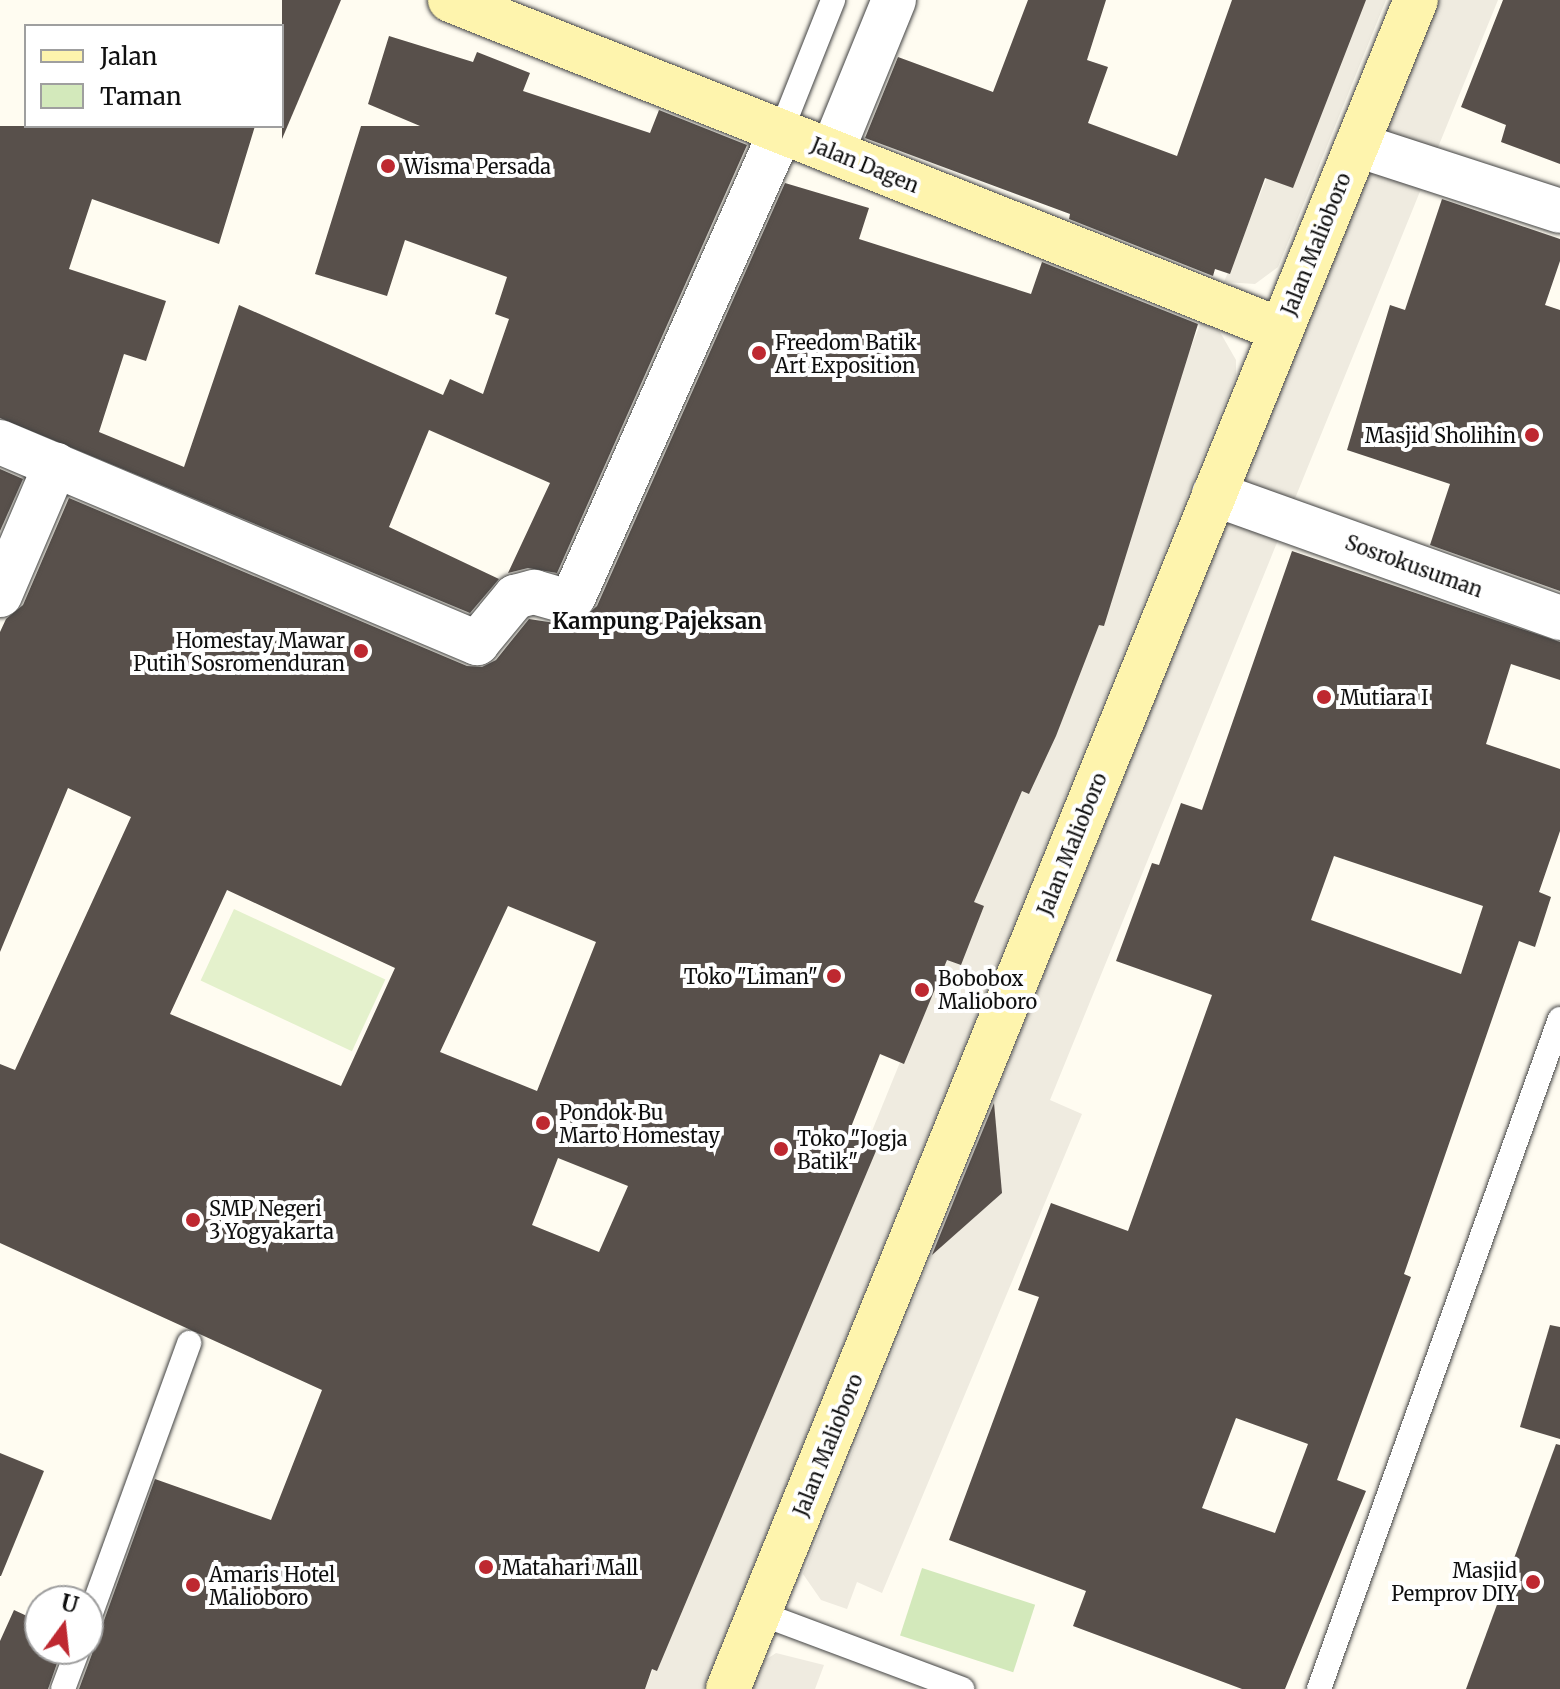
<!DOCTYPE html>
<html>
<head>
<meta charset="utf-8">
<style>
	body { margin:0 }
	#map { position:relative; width:1560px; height:1689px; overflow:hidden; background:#fffcf1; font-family:Merriweather,serif }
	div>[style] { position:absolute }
	.green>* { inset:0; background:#d3e9bb; transform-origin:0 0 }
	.pitch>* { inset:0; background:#e4f1cc; transform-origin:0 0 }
	.plaza>* { inset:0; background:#efebe0 }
	.building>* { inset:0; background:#58504b }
	.roads { filter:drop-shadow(0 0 2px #424242) drop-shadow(0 0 2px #424242) }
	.lane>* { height:24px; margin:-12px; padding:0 12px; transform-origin:12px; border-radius:12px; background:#fff }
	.street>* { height:44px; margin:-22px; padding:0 22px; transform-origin:22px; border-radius:22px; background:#fff }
	.secondary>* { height:44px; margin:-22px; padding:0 22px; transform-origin:22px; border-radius:22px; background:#fef4ad }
	.dots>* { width:22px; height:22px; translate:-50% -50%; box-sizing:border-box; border:4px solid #fff; border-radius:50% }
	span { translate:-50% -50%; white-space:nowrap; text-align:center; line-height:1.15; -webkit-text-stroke:8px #fff; paint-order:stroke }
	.street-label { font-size:20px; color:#0f0f0f }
	.poi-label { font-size:20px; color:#0f0f0f }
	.left { translate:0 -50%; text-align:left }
	.right { translate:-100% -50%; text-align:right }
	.neighbourhood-label { font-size:22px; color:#0f0f0f; font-weight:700 }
	.legend { position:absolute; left:24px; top:24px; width:260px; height:104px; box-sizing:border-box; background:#fff; border:2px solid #9f9f9f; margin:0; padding:10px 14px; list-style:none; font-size:24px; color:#0f0f0f }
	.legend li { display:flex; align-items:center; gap:16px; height:40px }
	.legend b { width:40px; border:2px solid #9f9f9f }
	.north { position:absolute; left:24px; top:1585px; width:80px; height:80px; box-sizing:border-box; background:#fff; border:2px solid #9f9f9f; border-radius:50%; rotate:15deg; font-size:22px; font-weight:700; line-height:32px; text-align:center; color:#0f0f0f }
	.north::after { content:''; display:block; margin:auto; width:28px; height:36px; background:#be2830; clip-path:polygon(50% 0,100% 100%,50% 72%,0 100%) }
</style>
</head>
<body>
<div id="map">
	<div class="green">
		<div style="left:922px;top:1568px;width:119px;height:71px;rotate:18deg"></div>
	</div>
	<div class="pitch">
		<div style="left:234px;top:909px;width:167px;height:79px;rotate:25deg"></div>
	</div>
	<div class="plaza">
		<div style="clip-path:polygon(1340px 0,1386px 0,1278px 267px,1255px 284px,1224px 282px)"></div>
		<div style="clip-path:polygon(1437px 0,1498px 0,1050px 1100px,1082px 1114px,882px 1593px,857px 1582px,847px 1609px,821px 1600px,803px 1574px)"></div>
		<div style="clip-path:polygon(1202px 320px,1220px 332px,1236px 360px,1236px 375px,703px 1689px,645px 1689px)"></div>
		<div style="clip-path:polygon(776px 1653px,824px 1665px,815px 1689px,751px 1689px,761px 1663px)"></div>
	</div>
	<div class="building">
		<div style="clip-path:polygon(282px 0,341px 0,282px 139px)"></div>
		<div style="clip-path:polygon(1028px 0,1106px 0,1087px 60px,1108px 67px,1088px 123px,1177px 156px,1232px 0,1366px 0,1293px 188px,1265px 178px,1230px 274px,1215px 269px,1213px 276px,1069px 219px,1070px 214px,865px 138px,898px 57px,993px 92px)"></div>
		<div style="clip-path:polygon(1503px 0,1560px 0,1560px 164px,1501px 142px,1506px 125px,1461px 107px)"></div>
		<div style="clip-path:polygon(389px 36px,473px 62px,477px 52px,530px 73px,523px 91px,650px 133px,659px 110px,747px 145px,557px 573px,528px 568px,508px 573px,550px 483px,429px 430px,389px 527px,499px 579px,470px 613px,0 418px,0 126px,255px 126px,219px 244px,92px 199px,69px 269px,166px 301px,146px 361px,124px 354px,99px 432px,184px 467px,239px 305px,443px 395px,450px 379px,483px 394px,509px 319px,495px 314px,507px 277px,405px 240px,387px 296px,315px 274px,361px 126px,420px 126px,368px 104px)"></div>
		<div style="clip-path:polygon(evenodd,785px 183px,869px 208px,859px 239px,1031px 294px,1042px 262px,1198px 324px,1104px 626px,1099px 625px,1056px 736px,1029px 794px,1022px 791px,974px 902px,984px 906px,961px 965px,947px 960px,904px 1064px,880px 1054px,851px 1127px,881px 1139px,657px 1671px,652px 1669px,645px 1689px,79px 1689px,92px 1654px,88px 1638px,102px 1626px,155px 1479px,271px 1520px,322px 1390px,0 1243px,0 1064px,15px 1070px,131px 817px,68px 788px,0 952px,0 632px,6px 619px,23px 605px,69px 498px,467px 666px,482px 667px,496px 660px,529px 619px,575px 626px,597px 606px,785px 183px,227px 890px,395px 968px,341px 1086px,170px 1014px,227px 890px,785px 183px,508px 906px,596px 942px,537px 1091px,440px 1052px,508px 906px,785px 183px,558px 1158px,628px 1186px,599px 1252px,532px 1225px,558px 1158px)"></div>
		<div style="clip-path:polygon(1442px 199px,1560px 239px,1560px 261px,1545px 305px,1560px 310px,1560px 591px,1430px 545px,1450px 484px,1347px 450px,1390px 305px,1405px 310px)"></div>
		<div style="clip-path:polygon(0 469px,23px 479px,0 531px)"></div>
		<div style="clip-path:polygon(evenodd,1292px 551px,1560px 642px,1560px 680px,1511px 664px,1486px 744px,1560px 769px,1560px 831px,1539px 892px,1551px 897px,1535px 947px,1519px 941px,1404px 1274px,1411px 1277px,1337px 1480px,1366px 1491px,1285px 1689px,1242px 1689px,1073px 1626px,1086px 1591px,949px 1540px,1039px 1297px,1018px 1290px,1051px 1203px,1128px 1231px,1212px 995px,1116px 961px,1152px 863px,1159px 865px,1181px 803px,1202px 810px,1292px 551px,1334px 856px,1483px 906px,1461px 974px,1311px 920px,1334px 856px,1292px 551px,1236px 1418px,1308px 1444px,1275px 1533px,1202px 1508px,1236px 1418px)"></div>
		<div style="clip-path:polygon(994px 1103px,1002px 1193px,932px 1255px,957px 1193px)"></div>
		<div style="clip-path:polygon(1550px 1325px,1560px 1327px,1560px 1439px,1520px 1427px)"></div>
		<div style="clip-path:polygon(1556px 1444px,1560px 1445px,1560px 1689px,1466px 1689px)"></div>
		<div style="clip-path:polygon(0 1453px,44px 1471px,1px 1576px,0 1576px)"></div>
		<div style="clip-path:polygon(14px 1610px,40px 1622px,40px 1649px,62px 1649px,48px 1689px,0 1689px,0 1641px)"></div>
	</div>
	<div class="roads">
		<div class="lane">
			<div style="left:781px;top:131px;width:141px;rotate:-68.3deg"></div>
			<div style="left:759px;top:1613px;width:217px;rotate:20.5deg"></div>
			<div style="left:88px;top:1621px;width:296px;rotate:-70deg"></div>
			<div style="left:63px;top:1689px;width:43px;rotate:-69.4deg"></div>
			<div style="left:1319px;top:1689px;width:712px;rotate:-70.22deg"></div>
		</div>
		<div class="street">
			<div style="left:1357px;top:145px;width:213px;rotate:18deg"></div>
			<div style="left:832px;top:152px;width:164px;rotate:-67.8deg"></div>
			<div style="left:0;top:442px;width:518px;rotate:22.85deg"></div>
			<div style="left:477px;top:643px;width:60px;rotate:-50.4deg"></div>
			<div style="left:515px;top:597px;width:20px;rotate:-15deg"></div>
			<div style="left:534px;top:592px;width:35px;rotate:16deg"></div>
			<div style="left:568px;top:602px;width:8px;rotate:-45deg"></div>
			<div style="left:574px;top:596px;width:509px;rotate:-66deg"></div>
			<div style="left:1214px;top:494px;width:368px;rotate:19.7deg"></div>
			<div style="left:0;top:595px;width:142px;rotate:-66.9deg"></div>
		</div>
		<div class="secondary">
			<div style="left:450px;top:0;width:894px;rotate:21.66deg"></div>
			<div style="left:728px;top:1689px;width:1824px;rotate:-67.84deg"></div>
		</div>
	</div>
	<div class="dots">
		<div style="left:388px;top:166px;background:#be2830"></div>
		<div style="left:759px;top:353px;background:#be2830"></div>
		<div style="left:1532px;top:435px;background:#be2830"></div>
		<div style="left:361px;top:651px;background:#be2830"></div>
		<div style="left:1324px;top:697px;background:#be2830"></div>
		<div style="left:834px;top:976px;background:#be2830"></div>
		<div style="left:922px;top:990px;background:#be2830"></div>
		<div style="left:543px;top:1123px;background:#be2830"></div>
		<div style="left:781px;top:1149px;background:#be2830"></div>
		<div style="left:193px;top:1220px;background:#be2830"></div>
		<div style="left:486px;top:1567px;background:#be2830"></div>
		<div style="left:1533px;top:1582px;background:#be2830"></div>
		<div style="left:193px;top:1585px;background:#be2830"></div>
	</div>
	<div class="street-label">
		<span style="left:865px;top:165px;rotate:22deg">Jalan Dagen</span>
		<span style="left:1316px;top:244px;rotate:-68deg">Jalan Malioboro</span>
		<span style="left:1414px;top:566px;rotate:20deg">Sosrokusuman</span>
		<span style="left:1072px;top:844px;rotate:-68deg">Jalan Malioboro</span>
		<span style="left:828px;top:1445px;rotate:-68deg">Jalan Malioboro</span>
	</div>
	<div class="poi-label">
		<span class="left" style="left:404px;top:166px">Wisma Persada</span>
		<span class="left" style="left:775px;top:354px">Freedom Batik<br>Art Exposition</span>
		<span class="right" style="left:1516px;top:435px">Masjid Sholihin</span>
		<span class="right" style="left:345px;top:652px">Homestay Mawar<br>Putih Sosromenduran</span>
		<span class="left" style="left:1340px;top:697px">Mutiara I</span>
		<span class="right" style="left:818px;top:976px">Toko "Liman"</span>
		<span class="left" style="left:938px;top:990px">Bobobox<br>Malioboro</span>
		<span class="left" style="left:559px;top:1124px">Pondok Bu<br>Marto Homestay</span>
		<span class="left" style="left:797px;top:1150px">Toko "Jogja<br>Batik"</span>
		<span class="left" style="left:209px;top:1220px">SMP Negeri<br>3 Yogyakarta</span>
		<span class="left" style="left:502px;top:1567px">Matahari Mall</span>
		<span class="right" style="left:1517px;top:1582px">Masjid<br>Pemprov DIY</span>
		<span class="left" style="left:209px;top:1586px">Amaris Hotel<br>Malioboro</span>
	</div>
	<div class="neighbourhood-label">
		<span style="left:657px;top:622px">Kampung Pajeksan</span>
	</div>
	<ul class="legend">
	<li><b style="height:10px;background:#fef4ad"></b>Jalan</li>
	<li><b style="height:22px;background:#d3e9bb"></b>Taman</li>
	</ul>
	<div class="north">U</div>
</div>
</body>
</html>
